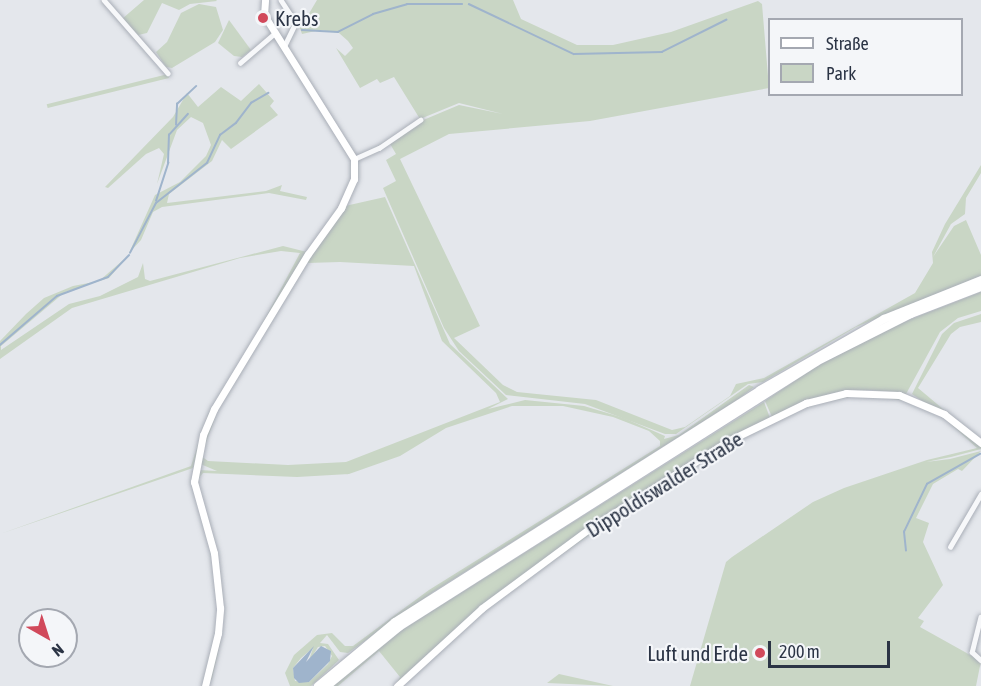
<!DOCTYPE html>
<html>
<head>
<meta charset="utf-8">
<style>
	body { margin:0 }
	#map { position:relative; width:981px; height:686px; overflow:hidden; background:#e4e7ec; font-family:"Asap Condensed",sans-serif }
	div>[style] { position:absolute }
	.green>* { inset:0; background:#c9d6c5; transform-origin:0 0 }
	.water>* { inset:0; background:#9fb4cc }
	.stream>* { height:1.5px; margin:-0.75px; padding:0 0.75px; transform-origin:0.75px; border-radius:0.75px; background:#9fb4cc }
	.roads { filter:drop-shadow(0 0 2px #a9aeb7) drop-shadow(0 0 2px #a9aeb7) }
	.street>* { height:4.5px; margin:-2.25px; padding:0 2.25px; transform-origin:2.25px; border-radius:2.25px; background:#f7f8fa }
	.secondary>* { height:7px; margin:-3.5px; padding:0 3.5px; transform-origin:3.5px; border-radius:3.5px; background:#fff }
	.highway>* { height:8px; margin:-4px; padding:0 4px; transform-origin:4px; border-radius:4px; background:#fff }
	.dots>* { width:16px; height:16px; translate:-50% -50%; box-sizing:border-box; border:3px solid #f4f6f9; border-radius:50% }
	span { translate:-50% -50%; white-space:nowrap; text-align:center; line-height:1.15; -webkit-text-stroke:4.5px #f4f6f9; paint-order:stroke }
	.poi-label { font-size:21px; color:#2b3445 }
	.left { translate:0 -50%; text-align:left }
	.right { translate:-100% -50%; text-align:right }
	.street-label { font-size:21px; color:#2b3445 }
	.legend { position:absolute; left:768px; top:18px; width:195px; height:78px; box-sizing:border-box; background:#f4f6f9; border:2px solid #a4a8b1; margin:0; padding:8px 10px; list-style:none; font-size:18px; color:#2b3445 }
	.legend li { display:flex; align-items:center; gap:12px; height:30px }
	.legend b { width:30px; border:2px solid #a4a8b1 }
	.north { position:absolute; left:18px; top:608px; width:60px; height:60px; box-sizing:border-box; background:#f4f6f9; border:2px solid #a4a8b1; border-radius:50%; rotate:141deg; font-size:16px; font-weight:700; line-height:24px; text-align:center; color:#2b3445 }
	.north::after { content:''; display:block; margin:auto; width:21px; height:27px; background:#d1495b; clip-path:polygon(50% 0,100% 100%,50% 72%,0 100%) }
	.scale { position:absolute; left:768px; top:641px; width:122px; height:27px; box-sizing:border-box; border:3px solid #2b3445; border-top:0; padding-left:8px; font-size:18px; line-height:21px; white-space:nowrap; color:#2b3445; -webkit-text-stroke:4px #f4f6f9; paint-order:stroke }
</style>
</head>
<body>
<div id="map">
	<div class="green">
		<div style="clip-path:polygon(144px 0,216px 0,217px 1px,190px 4px,179px 10px,162px 3px,147px 33px,138px 35px,153px 50px,122px 19px)"></div>
		<div style="clip-path:polygon(317px 0,513px 0,521px 19px,577px 45px,613px 45px,671px 32px,758px 1px,762px 4px,769px 88px,590px 121px,449px 134px,400px 159px,480px 326px,454px 338px,503px 385px,517px 392px,596px 400px,672px 430px,685px 427px,730px 396px,736px 384px,764px 378px,915px 293px,933px 263px,932px 252px,945px 224px,981px 165px,981px 173px,966px 198px,965px 214px,951px 224px,933px 257px,954px 226px,966px 220px,981px 255px,981px 276px,856px 327px,763px 382px,748px 384px,676px 434px,665px 434px,585px 404px,506px 395px,459px 351px,444px 328px,383px 188px,396px 181px,386px 160px,396px 154px,389px 142px,421px 121px,459px 105px,503px 114px,459px 103px,420px 119px,394px 77px,380px 83px,377px 79px,360px 88px,336px 48px,345px 56px,353px 48px,348px 41px,339px 33px,320px 30px,302px 34px,298px 23px,318px 27px,310px 16px,304px 22px)"></div>
		<div style="clip-path:polygon(199px 4px,216px 7px,223px 30px,215px 42px,172px 68px,166px 67px,156px 52px,167px 42px,181px 13px)"></div>
		<div style="clip-path:polygon(229px 20px,251px 50px,242px 57px,234px 56px,218px 43px)"></div>
		<div style="left:168px;top:74px;width:4px;height:125px;rotate:76deg"></div>
		<div style="clip-path:polygon(259px 84px,274px 101px,270px 106px,278px 115px,231px 149px,222px 140px,212px 161px,169px 194px,167px 203px,266px 191px,282px 185px,280px 191px,307px 197px,306px 200px,269px 193px,162px 207px,153px 212px,141px 240px,129px 253px,155px 195px,180px 182px,206px 156px,211px 145px,203px 123px,191px 117px,177px 130px,157px 184px,164px 154px,159px 148px,146px 154px,108px 188px,105px 187px,173px 117px,187px 93px,198px 107px,221px 87px,241px 101px)"></div>
		<div style="clip-path:polygon(evenodd,385px 197px,450px 344px,508px 399px,488px 409px,525px 400px,584px 406px,624px 418px,665px 436px,664px 439px,679px 435px,749px 385px,754px 387px,737px 400px,433px 592px,348px 653px,340px 652px,327px 635px,320px 643px,328px 644px,339px 660px,311px 686px,290px 686px,285px 673px,294px 655px,317px 635px,332px 633px,345px 646px,353px 646px,429px 590px,660px 446px,660px 441px,649px 431px,613px 417px,563px 406px,512px 406px,446px 428px,400px 456px,349px 474px,297px 477px,203px 473px,198px 479px,199px 492px,216px 551px,222px 588px,223px 607px,220px 644px,212px 679px,207px 686px,218px 646px,222px 608px,215px 552px,196px 481px,199px 470px,217px 471px,198px 463px,205px 435px,216px 410px,310px 253px,345px 206px,385px 197px,340px 262px,414px 266px,442px 341px,496px 393px,500px 402px,346px 462px,288px 465px,208px 461px,201px 456px,218px 410px,307px 263px,340px 262px,385px 197px,325px 646px,332px 656px,328px 664px,309px 682px,295px 681px,293px 668px,301px 658px,313px 648px,308px 663px,318px 647px,325px 646px)"></div>
		<div style="clip-path:polygon(283px 246px,307px 252px,202px 433px,193px 468px,0 534px,191px 466px,208px 414px,243px 360px,300px 253px,281px 251px,240px 258px,72px 308px,0 359px,0 341px,26px 314px,44px 298px,73px 286px,99px 281px,129px 255px,109px 278px,65px 292px,1px 346px,1px 350px,69px 304px,100px 296px,138px 277px,143px 263px,145px 279px,150px 281px)"></div>
		<div style="clip-path:polygon(981px 292px,981px 311px,958px 318px,940px 332px,906px 394px,872px 390px,833px 393px,772px 417px,765px 401px,814px 368px,888px 328px)"></div>
		<div style="clip-path:polygon(981px 314px,981px 322px,960px 327px,951px 334px,918px 388px,981px 441px,912px 394px,942px 334px,954px 323px)"></div>
		<div style="clip-path:polygon(860px 393px,884px 394px,923px 405px,954px 423px,981px 446px,981px 449px,951px 457px,926px 462px,950px 459px,981px 451px,962px 471px,958px 469px,933px 484px,916px 518px,929px 523px,923px 542px,943px 585px,918px 618px,924px 621px,920px 627px,981px 661px,976px 686px,690px 686px,726px 562px,732px 557px,813px 502px,844px 488px,927px 460px,977px 448px,944px 418px,906px 401px,860px 395px,808px 406px,747px 435px,697px 465px,602px 526px,500px 598px,411px 674px,491px 603px,600px 524px,730px 442px,807px 404px)"></div>
		<div style="clip-path:polygon(764px 402px,770px 418px,728px 440px,502px 591px,395px 686px,400px 677px,379px 651px,338px 686px,333px 686px,402px 630px)"></div>
		<div style="clip-path:polygon(559px 674px,613px 686px,547px 683px)"></div>
	</div>
	<div class="water">
		<div style="clip-path:polygon(314px 646px,306px 662px,321px 646px,331px 651px,330px 661px,309px 682px,299px 683px,294px 678px,293px 668px)"></div>
	</div>
	<div class="stream">
		<div style="left:469px;top:4px;width:116px;rotate:25.5deg"></div>
		<div style="left:574px;top:54px;width:88px;rotate:-1.3deg"></div>
		<div style="left:662px;top:52px;width:72px;rotate:-26.6deg"></div>
		<div style="left:302px;top:30px;width:36px;rotate:3deg"></div>
		<div style="left:338px;top:32px;width:39px;rotate:-27deg"></div>
		<div style="left:373px;top:14px;width:35px;rotate:-16deg"></div>
		<div style="left:407px;top:4px;width:55px"></div>
		<div style="left:176px;top:125px;width:21px;rotate:-87deg"></div>
		<div style="left:177px;top:104px;width:26px;rotate:-43deg"></div>
		<div style="left:156px;top:201px;width:40px;rotate:-72deg"></div>
		<div style="left:168px;top:163px;width:28px;rotate:-88deg"></div>
		<div style="left:169px;top:135px;width:28px;rotate:-48deg"></div>
		<div style="left:130px;top:253px;width:56px;rotate:-62.5deg"></div>
		<div style="left:156px;top:203px;width:65px;rotate:-38.1deg"></div>
		<div style="left:207px;top:163px;width:31px;rotate:-65deg"></div>
		<div style="left:220px;top:135px;width:20px;rotate:-37deg"></div>
		<div style="left:236px;top:123px;width:25px;rotate:-53deg"></div>
		<div style="left:251px;top:103px;width:20px;rotate:-30deg"></div>
		<div style="left:0;top:345px;width:75px;rotate:-40.7deg"></div>
		<div style="left:57px;top:296px;width:54px;rotate:-20.4deg"></div>
		<div style="left:108px;top:277px;width:30px;rotate:-46deg"></div>
		<div style="left:906px;top:551px;width:19px;rotate:-96deg"></div>
		<div style="left:904px;top:532px;width:53px;rotate:-64.4deg"></div>
		<div style="left:927px;top:484px;width:61px;rotate:-29.5deg"></div>
	</div>
	<div class="roads">
		<div class="street">
			<div style="left:104px;top:0;width:97px;rotate:48.8deg"></div>
			<div style="left:281px;top:0;width:27px;rotate:57deg"></div>
			<div style="left:296px;top:23px;width:25px;rotate:116deg"></div>
			<div style="left:240px;top:63px;width:46px;rotate:-40.6deg"></div>
			<div style="left:354px;top:159px;width:27px;rotate:-24deg"></div>
			<div style="left:379px;top:148px;width:50px;rotate:-34.3deg"></div>
			<div style="left:950px;top:547px;width:61px;rotate:-59.7deg"></div>
			<div style="left:981px;top:617px;width:36px;rotate:104deg"></div>
			<div style="left:972px;top:652px;width:12px;rotate:42deg"></div>
		</div>
		<div class="secondary">
			<div style="left:205px;top:686px;width:55px;rotate:-76.2deg"></div>
			<div style="left:218px;top:633px;width:25px;rotate:-85deg"></div>
			<div style="left:220px;top:608px;width:55px;rotate:-96.2deg"></div>
			<div style="left:214px;top:553px;width:74px;rotate:-105.7deg"></div>
			<div style="left:194px;top:482px;width:48px;rotate:-79.2deg"></div>
			<div style="left:203px;top:435px;width:28px;rotate:-67deg"></div>
			<div style="left:214px;top:409px;width:181px;rotate:-58.8deg"></div>
			<div style="left:308px;top:254px;width:57px;rotate:-54.3deg"></div>
			<div style="left:341px;top:208px;width:32px;rotate:-66deg"></div>
			<div style="left:354px;top:179px;width:20px;rotate:-90deg"></div>
			<div style="left:354px;top:159px;width:170px;rotate:-122deg"></div>
			<div style="left:264px;top:15px;width:15px;rotate:-86deg"></div>
			<div style="left:397px;top:686px;width:115px;rotate:-42.5deg"></div>
			<div style="left:482px;top:608px;width:134px;rotate:-36.5deg"></div>
			<div style="left:590px;top:528px;width:165px;rotate:-32.2deg"></div>
			<div style="left:730px;top:440px;width:85px;rotate:-26deg"></div>
			<div style="left:806px;top:403px;width:41px;rotate:-14deg"></div>
			<div style="left:846px;top:393px;width:53px;rotate:2.2deg"></div>
			<div style="left:899px;top:395px;width:49px;rotate:22.9deg"></div>
			<div style="left:944px;top:414px;width:47px;rotate:38.1deg"></div>
		</div>
		<div class="highway">
			<div style="left:318px;top:686px;width:100px;rotate:-39.7deg"></div>
			<div style="left:395px;top:622px;width:432px;rotate:-32.4deg"></div>
			<div style="left:760px;top:390px;width:143px;rotate:-29.8deg"></div>
			<div style="left:884px;top:319px;width:105px;rotate:-21.9deg"></div>
			<div style="left:327px;top:686px;width:93px;rotate:-39.3deg"></div>
			<div style="left:399px;top:627px;width:494px;rotate:-32.4deg"></div>
			<div style="left:816px;top:362px;width:106px;rotate:-26.8deg"></div>
			<div style="left:911px;top:314px;width:75px;rotate:-21.1deg"></div>
		</div>
	</div>
	<div class="dots">
		<div style="left:263px;top:18px;background:#d1495b"></div>
		<div style="left:760px;top:653px;background:#d1495b"></div>
	</div>
	<div class="poi-label">
		<span class="left" style="left:275px;top:18px">Krebs</span>
		<span class="right" style="left:748px;top:653px">Luft und Erde</span>
	</div>
	<div class="street-label">
		<span style="left:664px;top:484px;rotate:-32deg">Dippoldiswalder Straße</span>
	</div>
	<ul class="legend">
	<li><b style="height:8px;background:#fff"></b>Straße</li>
	<li><b style="height:16px;background:#c9d6c5"></b>Park</li>
	</ul>
	<div class="north">N</div>
	<div class="scale">200 m</div>
</div>
</body>
</html>
